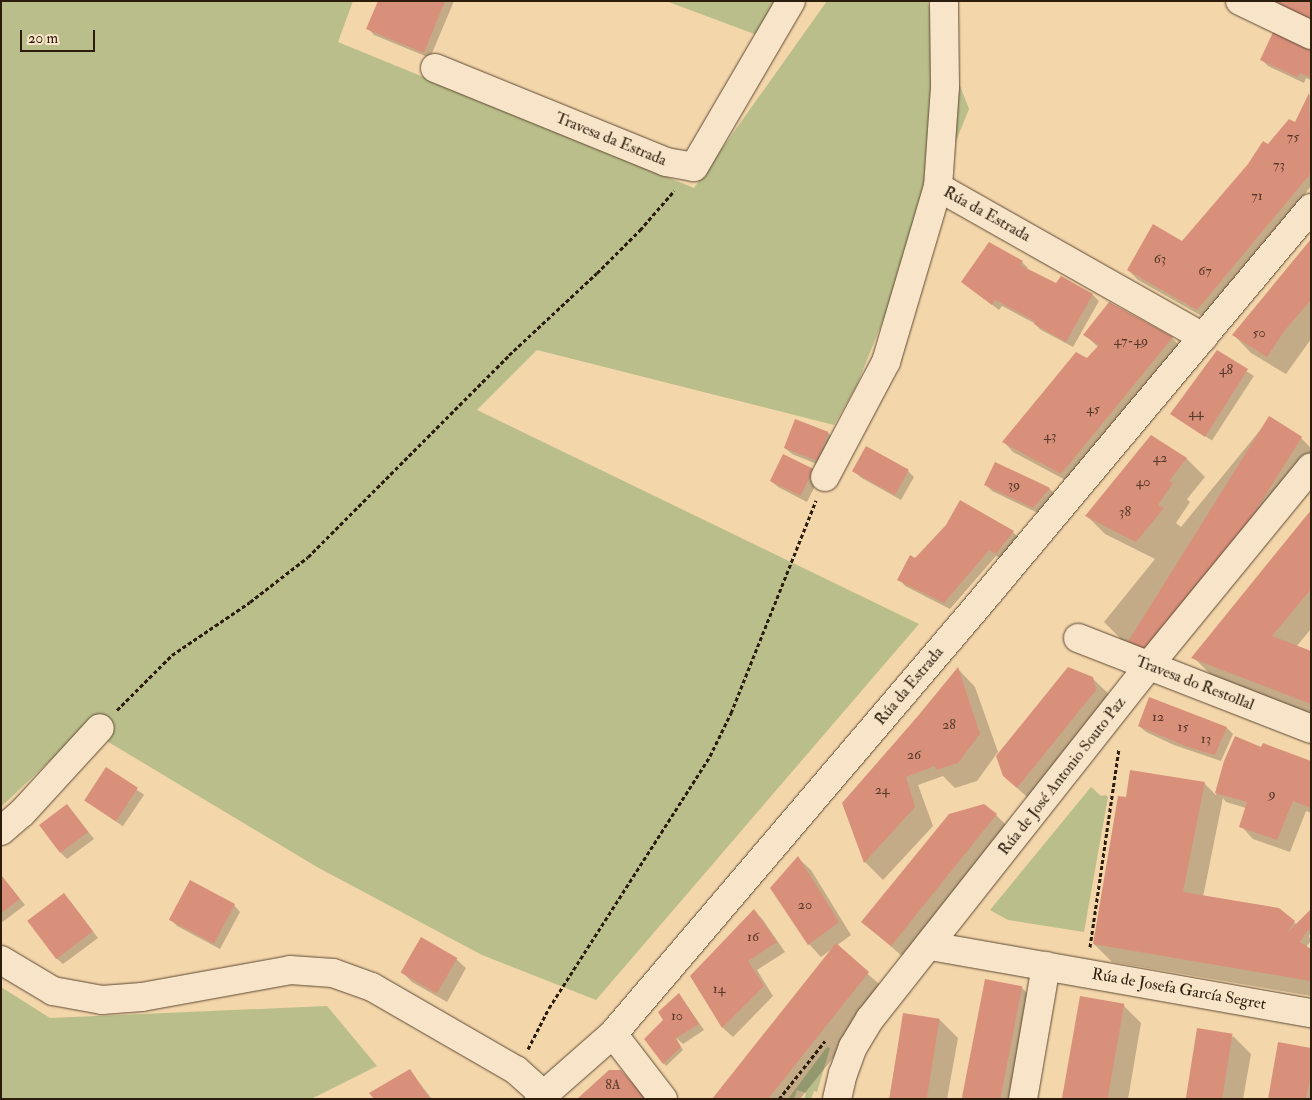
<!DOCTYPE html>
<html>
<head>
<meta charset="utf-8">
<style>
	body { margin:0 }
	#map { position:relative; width:1312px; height:1100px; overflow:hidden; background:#f4d6ab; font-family:"IM FELL Double Pica",serif }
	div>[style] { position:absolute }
	.green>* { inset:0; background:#babe8a }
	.shadow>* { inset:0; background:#0003; transform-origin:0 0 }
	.building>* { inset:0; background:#d9907b; transform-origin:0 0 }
	.path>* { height:3px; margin-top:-1.5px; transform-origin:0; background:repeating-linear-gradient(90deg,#2b1c0c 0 4px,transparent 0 6.5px) }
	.roads { filter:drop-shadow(0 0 1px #5d4a34) drop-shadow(0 0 1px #5d4a34) }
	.minor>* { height:28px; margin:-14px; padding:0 14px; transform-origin:14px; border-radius:14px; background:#f8e4c8 }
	span { translate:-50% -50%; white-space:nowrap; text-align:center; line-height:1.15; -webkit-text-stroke:4.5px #f8e4c8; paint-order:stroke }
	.number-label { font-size:14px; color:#563928 }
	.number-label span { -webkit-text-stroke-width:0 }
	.street-label { font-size:16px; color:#2b1c0c }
	.frame { position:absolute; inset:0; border:2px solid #2b1c0c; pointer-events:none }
	.scale { position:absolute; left:20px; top:30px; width:75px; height:22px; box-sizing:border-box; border:2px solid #2b1c0c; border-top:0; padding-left:6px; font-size:15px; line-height:18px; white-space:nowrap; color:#2b1c0c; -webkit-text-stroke:4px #f8e4c8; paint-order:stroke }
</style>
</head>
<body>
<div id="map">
	<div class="green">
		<div style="clip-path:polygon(1px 1px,353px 1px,338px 42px,694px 188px,827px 1px,927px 1px,969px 109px,856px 387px,834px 425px,537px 350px,477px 410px,919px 624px,596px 1000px,482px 955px,317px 867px,105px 740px,77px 735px,1px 807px)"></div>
		<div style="clip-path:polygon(666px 1px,774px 1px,757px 35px)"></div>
		<div style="clip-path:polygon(1091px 787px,1101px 796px,1105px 795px,1108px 797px,1084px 932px,1008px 920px,990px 910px)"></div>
		<div style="clip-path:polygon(1px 987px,50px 1018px,327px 1006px,377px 1066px,311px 1099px,1px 1099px)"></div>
		<div style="clip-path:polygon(827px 1047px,830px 1048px,817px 1092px,814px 1091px,811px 1099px,804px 1099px,806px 1093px,797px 1090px,794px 1099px,788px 1099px)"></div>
	</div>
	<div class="shadow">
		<div style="clip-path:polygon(379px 1px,454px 1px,430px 58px,374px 35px,368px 28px)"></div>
		<div style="clip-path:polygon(1311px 45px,1311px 80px,1306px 78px,1304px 83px,1268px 66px,1262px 60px)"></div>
		<div style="clip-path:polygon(1310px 94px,1311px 186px,1304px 195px,1307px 198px,1207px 319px,1138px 280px,1128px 270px,1182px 243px,1269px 146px,1295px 124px)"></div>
		<div style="clip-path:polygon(1311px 241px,1311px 339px,1286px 374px,1251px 353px,1234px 335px)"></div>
		<div style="clip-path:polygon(1022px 262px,1028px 268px,1027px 270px,1057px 285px,1093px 295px,1099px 301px,1073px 347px,1041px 330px,1034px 323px,1002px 306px,999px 310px,962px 282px)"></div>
		<div style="clip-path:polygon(1109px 304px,1172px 338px,1182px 348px,1071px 483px,1013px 452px,1004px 442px,1098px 347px,1085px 335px)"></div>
		<div style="left:1217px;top:352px;width:44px;height:77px;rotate:33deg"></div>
		<div style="clip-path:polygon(1270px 418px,1301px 438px,1311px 448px,1311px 466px,1159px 653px,1122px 640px,1104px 622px,1155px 559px,1105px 534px,1087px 516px,1151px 437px,1187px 459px,1205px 477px,1187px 499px,1190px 502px,1176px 523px,1181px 527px)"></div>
		<div style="clip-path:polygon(828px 433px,835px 439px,824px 467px,792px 454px,785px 448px)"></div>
		<div style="clip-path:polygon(784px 455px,820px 476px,807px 502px,778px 487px,771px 481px)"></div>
		<div style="clip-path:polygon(996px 464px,1050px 489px,1056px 495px,1040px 514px,992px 491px,986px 485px)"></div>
		<div style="clip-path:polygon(854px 470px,908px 471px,914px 477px,901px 500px,860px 477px)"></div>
		<div style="clip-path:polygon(960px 502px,1013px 532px,1019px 538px,1003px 559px,996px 556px,950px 609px,905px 586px,899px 579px,947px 526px)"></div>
		<div style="clip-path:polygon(1311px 512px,1311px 629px,1296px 647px,1311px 652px,1311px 714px,1211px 675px,1193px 657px)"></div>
		<div style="clip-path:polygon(958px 669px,975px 687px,998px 752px,977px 781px,955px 788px,943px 776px,918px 785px,933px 826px,883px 880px,865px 862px,843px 804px)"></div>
		<div style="clip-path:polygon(1092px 678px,1111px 696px,1036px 805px,1004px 776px)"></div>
		<div style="clip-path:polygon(1150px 699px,1227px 728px,1233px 734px,1221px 761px,1174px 745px,1146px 732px,1139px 726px)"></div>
		<div style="clip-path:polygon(1261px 748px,1311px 762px,1311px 813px,1306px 811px,1290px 852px,1253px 839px,1241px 826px,1246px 808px,1226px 802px,1223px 798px,1203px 897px,1294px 922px,1297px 925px,1311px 911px,1311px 933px,1309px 936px,1311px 941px,1306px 947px,1311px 951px,1311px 996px,1112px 962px,1094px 944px,1127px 799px,1204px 783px,1216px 795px,1225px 762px)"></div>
		<div style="left:106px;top:769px;width:46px;height:38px;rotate:34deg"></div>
		<div style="clip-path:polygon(73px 812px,94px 839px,67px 859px,61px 853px)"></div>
		<div style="clip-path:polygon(996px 815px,1014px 833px,910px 963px,863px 922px)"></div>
		<div style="clip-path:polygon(798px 858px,811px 870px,851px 935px,836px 946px,887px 991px,800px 1099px,713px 1099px,832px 949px,821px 957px,809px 944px)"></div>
		<div style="clip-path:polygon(1px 875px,25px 905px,1px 923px)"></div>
		<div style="clip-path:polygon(70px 901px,98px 938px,63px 964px,56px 958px)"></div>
		<div style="clip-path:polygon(234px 905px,240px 912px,220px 949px,177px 926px,171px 920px)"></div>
		<div style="clip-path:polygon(754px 910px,763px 920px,785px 952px,757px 970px,773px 996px,733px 1037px,723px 1028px,692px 977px)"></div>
		<div style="clip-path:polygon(456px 959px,466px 968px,447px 1002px,412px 982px,403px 973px)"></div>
		<div style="clip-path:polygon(1021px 987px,1039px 1005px,1023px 1099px,966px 1099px)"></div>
		<div style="clip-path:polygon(679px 994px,704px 1030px,683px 1044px,674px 1036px,683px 1050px,666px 1066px,646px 1039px,668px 1025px)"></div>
		<div style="clip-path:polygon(1123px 1005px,1141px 1023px,1128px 1099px,1063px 1099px)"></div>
		<div style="clip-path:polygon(904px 1014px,940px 1020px,958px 1038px,947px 1099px,889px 1099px)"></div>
		<div style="clip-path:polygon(1233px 1036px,1251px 1054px,1243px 1099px,1185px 1099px)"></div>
		<div style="clip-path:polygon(1311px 1049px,1311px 1099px,1270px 1099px)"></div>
		<div style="clip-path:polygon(409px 1070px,432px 1099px,376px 1099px)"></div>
	</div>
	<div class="building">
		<div style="clip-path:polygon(378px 1px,445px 1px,424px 53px,366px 29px)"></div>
		<div style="clip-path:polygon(1263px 1px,1311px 1px,1311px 24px)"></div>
		<div style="clip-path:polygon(1276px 26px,1311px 44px,1311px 78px,1300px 73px,1297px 77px,1260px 60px)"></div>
		<div style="clip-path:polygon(1309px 93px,1311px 173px,1197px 310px,1127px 270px,1153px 224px,1182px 241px,1248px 164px,1263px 141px,1268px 144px,1289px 119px,1295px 122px)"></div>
		<div style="clip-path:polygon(1311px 239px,1311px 300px,1285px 330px,1267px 357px,1232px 335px)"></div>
		<div style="clip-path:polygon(989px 242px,1023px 261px,1020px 265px,1056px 283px,1061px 276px,1093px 294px,1066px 342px,1034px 324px,1035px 321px,995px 300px,992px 305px,961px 282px)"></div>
		<div style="clip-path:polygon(1109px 302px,1173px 337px,1061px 474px,1002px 442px,1076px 352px,1087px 358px,1099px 345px,1083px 335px)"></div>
		<div style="clip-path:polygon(1217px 350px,1248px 369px,1205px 437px,1170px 414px)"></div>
		<div style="left:1269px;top:416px;width:39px;height:265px;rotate:32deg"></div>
		<div style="left:795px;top:419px;width:36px;height:31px;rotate:21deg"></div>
		<div style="clip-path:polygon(1151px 435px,1187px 458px,1169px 481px,1173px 483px,1158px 505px,1164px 508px,1136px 542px,1085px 516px)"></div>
		<div style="left:866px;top:446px;width:49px;height:29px;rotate:29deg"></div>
		<div style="left:783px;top:454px;width:34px;height:30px;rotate:26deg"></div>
		<div style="clip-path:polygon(995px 462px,1042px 484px,1050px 488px,1033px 508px,995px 490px,984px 485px)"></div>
		<div style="clip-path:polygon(960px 500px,1014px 531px,996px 554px,989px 550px,944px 603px,897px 580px,910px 555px,915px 558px,946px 525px)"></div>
		<div style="clip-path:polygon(1311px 510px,1311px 589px,1272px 636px,1311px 651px,1311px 704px,1191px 658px)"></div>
		<div style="clip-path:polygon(958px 667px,980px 734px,958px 763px,936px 770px,935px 766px,906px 777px,915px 807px,864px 863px,842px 803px,918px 716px)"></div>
		<div style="clip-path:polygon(1068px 667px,1093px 677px,1096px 690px,1017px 788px,1003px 776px,996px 756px)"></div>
		<div style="clip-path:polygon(1149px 697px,1227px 727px,1215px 755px,1188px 747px,1138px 726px)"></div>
		<div style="clip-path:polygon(1235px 736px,1261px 747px,1263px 743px,1311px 761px,1311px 808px,1293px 801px,1277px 840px,1239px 827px,1247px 802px,1215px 793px,1224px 761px)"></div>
		<div style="left:106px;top:767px;width:38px;height:40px;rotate:33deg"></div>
		<div style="clip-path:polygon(1130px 770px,1205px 782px,1183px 892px,1279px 908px,1295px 921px,1287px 933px,1311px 909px,1311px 932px,1308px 930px,1300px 942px,1311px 949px,1311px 981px,1093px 944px,1118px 796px,1126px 797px)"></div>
		<div style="left:67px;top:804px;width:35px;height:35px;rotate:53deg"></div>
		<div style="clip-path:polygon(984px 804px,997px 814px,891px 946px,861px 922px,949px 814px)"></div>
		<div style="clip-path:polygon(798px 856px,839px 922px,808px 945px,770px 888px)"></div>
		<div style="clip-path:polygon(1px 875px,20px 899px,1px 913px)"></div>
		<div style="left:190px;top:880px;width:51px;height:45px;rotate:28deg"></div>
		<div style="left:64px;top:893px;width:48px;height:46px;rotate:53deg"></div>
		<div style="clip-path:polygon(754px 909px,777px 942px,748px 961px,764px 986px,722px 1028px,690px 976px)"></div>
		<div style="left:421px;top:937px;width:42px;height:41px;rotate:30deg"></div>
		<div style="clip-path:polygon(836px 943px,869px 972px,768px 1099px,712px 1099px)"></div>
		<div style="left:985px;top:979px;width:38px;height:122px;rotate:11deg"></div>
		<div style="clip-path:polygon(679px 993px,699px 1024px,676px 1038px,681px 1047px,663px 1064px,644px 1039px,663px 1020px,658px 1012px)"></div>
		<div style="left:1080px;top:996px;width:45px;height:105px;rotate:10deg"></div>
		<div style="left:903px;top:1013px;width:37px;height:87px;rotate:9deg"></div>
		<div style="left:1197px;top:1028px;width:36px;height:72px;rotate:9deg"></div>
		<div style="clip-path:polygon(1278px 1042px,1311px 1048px,1311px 1074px,1306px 1099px,1268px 1099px)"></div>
		<div style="clip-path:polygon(410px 1069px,430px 1099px,374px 1099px,369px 1093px)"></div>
		<div style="clip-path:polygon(609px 1070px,621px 1070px,646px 1099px,577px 1099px)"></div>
	</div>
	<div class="path">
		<div style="left:117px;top:710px;width:78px;rotate:-45deg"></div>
		<div style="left:172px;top:655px;width:94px;rotate:-34.2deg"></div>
		<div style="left:250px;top:602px;width:73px;rotate:-37.8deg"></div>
		<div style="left:308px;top:557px;width:285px;rotate:-45.1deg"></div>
		<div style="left:509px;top:355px;width:120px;rotate:-43deg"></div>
		<div style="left:597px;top:273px;width:61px;rotate:-45deg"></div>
		<div style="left:640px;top:230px;width:52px;rotate:-48.9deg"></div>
		<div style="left:1090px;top:947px;width:201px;rotate:-81.7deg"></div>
		<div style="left:528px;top:1049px;width:46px;rotate:-62.9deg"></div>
		<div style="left:549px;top:1008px;width:299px;rotate:-57.4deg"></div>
		<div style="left:710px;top:756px;width:48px;rotate:-64deg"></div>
		<div style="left:731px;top:713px;width:229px;rotate:-68.2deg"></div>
		<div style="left:779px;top:1099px;width:74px;rotate:-51.6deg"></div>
	</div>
	<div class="roads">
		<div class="minor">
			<div style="left:1240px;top:1px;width:79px;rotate:25.6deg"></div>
			<div style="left:435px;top:68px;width:249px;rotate:22.1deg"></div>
			<div style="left:666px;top:162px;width:28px;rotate:10deg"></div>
			<div style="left:694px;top:167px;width:192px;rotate:-59.7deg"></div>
			<div style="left:938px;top:187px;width:305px;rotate:29.5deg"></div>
			<div style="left:825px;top:477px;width:130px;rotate:-62.1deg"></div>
			<div style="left:886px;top:362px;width:183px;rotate:-73.5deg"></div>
			<div style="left:938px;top:187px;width:100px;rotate:-86deg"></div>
			<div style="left:945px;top:87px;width:86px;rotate:-90.7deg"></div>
			<div style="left:1078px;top:638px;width:250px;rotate:21.3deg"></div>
			<div style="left:1px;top:831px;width:28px;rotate:-41deg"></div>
			<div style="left:22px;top:813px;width:115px;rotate:-47.5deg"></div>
			<div style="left:930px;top:946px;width:387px;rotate:10deg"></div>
			<div style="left:1px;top:960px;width:61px;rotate:30.8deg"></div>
			<div style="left:53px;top:991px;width:50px;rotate:10.4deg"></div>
			<div style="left:102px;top:1000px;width:40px;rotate:-4.3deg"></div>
			<div style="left:142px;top:997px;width:150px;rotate:-10.3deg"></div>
			<div style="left:290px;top:970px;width:43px;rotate:4deg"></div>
			<div style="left:333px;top:973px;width:41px;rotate:19.7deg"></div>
			<div style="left:372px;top:987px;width:166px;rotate:30deg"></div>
			<div style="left:516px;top:1070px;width:38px;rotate:42deg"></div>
			<div style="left:613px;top:1034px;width:82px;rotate:52.4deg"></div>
			<div style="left:539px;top:1099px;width:98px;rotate:-41.3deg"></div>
			<div style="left:613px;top:1034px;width:567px;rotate:-49.57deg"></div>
			<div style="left:981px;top:602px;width:514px;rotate:-50.05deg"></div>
			<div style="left:837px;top:1099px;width:26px;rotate:-77deg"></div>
			<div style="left:843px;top:1074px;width:29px;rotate:-70deg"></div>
			<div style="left:853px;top:1047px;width:33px;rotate:-59deg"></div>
			<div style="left:870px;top:1019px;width:452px;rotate:-51.7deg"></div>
			<div style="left:1150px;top:664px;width:254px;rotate:-50.7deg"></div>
			<div style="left:1023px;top:1099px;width:135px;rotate:-80.2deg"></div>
		</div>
	</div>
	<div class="number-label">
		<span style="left:1293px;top:137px">75</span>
		<span style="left:1279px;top:165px">73</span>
		<span style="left:1257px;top:196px">71</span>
		<span style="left:1160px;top:259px">63</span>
		<span style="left:1205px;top:271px">67</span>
		<span style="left:1259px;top:333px">50</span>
		<span style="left:1131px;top:341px">47-49</span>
		<span style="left:1226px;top:370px">48</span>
		<span style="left:1093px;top:409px">45</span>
		<span style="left:1196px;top:413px">44</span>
		<span style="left:1050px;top:436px">43</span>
		<span style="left:1160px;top:458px">42</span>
		<span style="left:1143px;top:482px">40</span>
		<span style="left:1014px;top:485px">39</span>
		<span style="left:1125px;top:512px">38</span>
		<span style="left:1158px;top:717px">12</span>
		<span style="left:949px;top:725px">28</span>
		<span style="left:1183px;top:727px">15</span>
		<span style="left:1206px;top:739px">13</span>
		<span style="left:914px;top:755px">26</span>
		<span style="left:882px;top:790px">24</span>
		<span style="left:1272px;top:794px">9</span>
		<span style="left:805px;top:905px">20</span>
		<span style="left:753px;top:937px">16</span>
		<span style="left:719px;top:989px">14</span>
		<span style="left:677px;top:1016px">10</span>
		<span style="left:613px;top:1085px">8A</span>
	</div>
	<div class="street-label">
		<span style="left:611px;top:139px;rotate:22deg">Travesa da Estrada</span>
		<span style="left:987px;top:214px;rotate:29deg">Rúa da Estrada</span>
		<span style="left:1195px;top:683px;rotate:21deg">Travesa do Restollal</span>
		<span style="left:909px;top:686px;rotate:-50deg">Rúa da Estrada</span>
		<span style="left:1062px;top:776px;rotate:-52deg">Rúa de José Antonio Souto Paz</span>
		<span style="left:1179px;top:989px;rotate:10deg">Rúa de Josefa García Segret</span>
	</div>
	<div class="frame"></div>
	<div class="scale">20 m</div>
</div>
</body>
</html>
